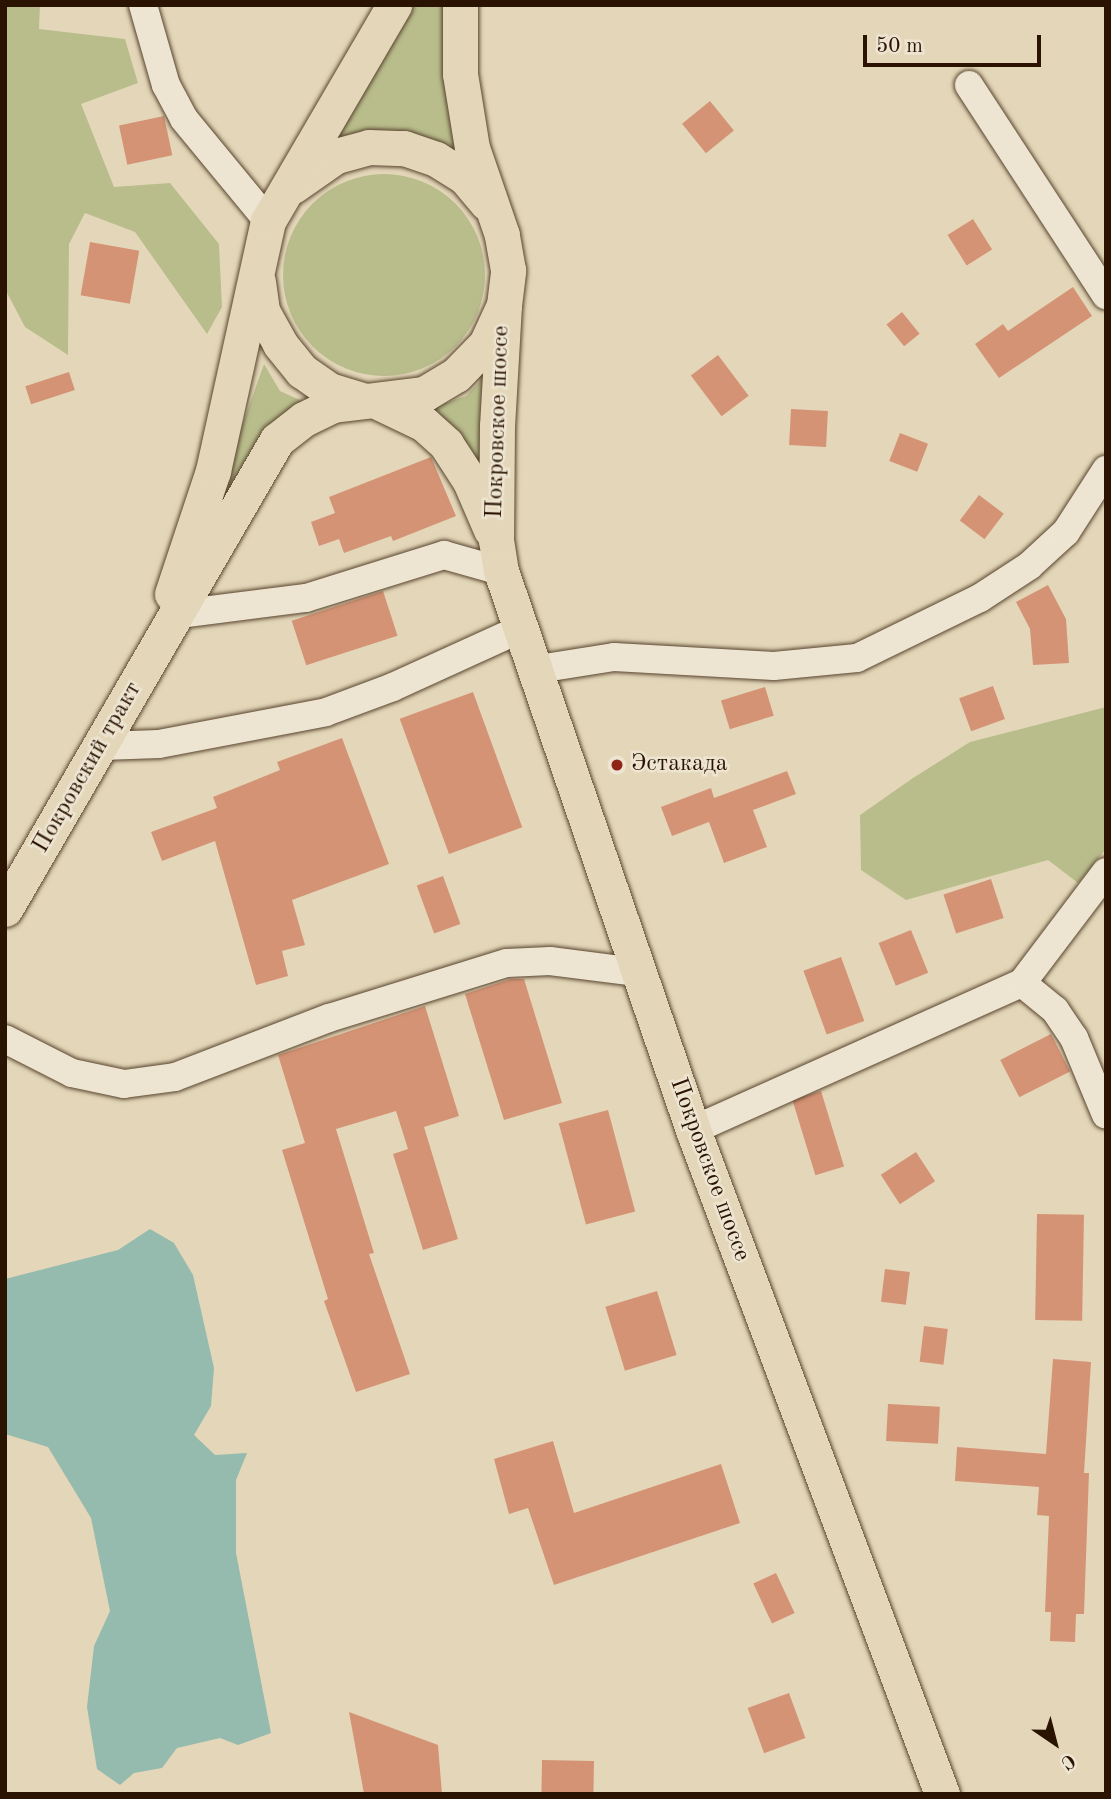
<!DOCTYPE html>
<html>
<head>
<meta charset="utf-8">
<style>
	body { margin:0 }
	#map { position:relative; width:1111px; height:1799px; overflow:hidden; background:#e4d7b9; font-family:"Old Standard TT",serif }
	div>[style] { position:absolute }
	.green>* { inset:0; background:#b9bd8c }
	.round { border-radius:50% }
	.water>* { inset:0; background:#95baae }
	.building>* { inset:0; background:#d59375; transform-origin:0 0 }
	.roads { filter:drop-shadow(0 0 2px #58442e) drop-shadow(0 0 2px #58442e) }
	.minor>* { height:28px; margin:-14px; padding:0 14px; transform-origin:14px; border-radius:14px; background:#ede5d2 }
	.major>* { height:35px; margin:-17.5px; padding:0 17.5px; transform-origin:17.5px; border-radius:17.5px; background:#e4d7b9 }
	.dots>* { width:19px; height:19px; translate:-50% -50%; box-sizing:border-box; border:4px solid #ede5d2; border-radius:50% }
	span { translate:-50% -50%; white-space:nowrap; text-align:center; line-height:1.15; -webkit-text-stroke:5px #ede5d2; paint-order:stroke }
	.street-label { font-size:24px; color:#2a1300 }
	.poi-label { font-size:24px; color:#2a1300 }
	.left { translate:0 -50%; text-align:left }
	.frame { position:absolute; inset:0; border:7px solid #2a1300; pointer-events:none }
	.north { position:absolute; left:1020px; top:1708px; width:70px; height:70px; -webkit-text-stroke:5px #ede5d2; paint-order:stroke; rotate:145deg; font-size:19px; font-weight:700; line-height:28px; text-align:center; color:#2a1300 }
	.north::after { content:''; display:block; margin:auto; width:24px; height:32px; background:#2a1300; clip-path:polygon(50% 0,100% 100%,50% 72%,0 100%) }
	.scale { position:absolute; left:863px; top:35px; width:178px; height:32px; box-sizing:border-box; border:4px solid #2a1300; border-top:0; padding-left:9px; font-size:21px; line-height:24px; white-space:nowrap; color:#2a1300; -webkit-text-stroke:5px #ede5d2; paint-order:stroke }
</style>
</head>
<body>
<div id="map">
	<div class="green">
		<div style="clip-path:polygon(5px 5px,40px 5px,39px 29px,125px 39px,138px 83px,81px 104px,114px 187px,170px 183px,219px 244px,222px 307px,207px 334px,135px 232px,85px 213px,69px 244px,68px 355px,25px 327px,5px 289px)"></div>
		<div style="clip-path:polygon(407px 5px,457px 5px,475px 166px,324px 150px)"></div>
		<div class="round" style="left:283px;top:174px;width:202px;height:202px"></div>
		<div style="clip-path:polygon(264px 364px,280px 391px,304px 402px,204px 532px)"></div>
		<div style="clip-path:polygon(492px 369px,493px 493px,428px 409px,466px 396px)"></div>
		<div style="clip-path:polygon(1106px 707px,1106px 849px,1078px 883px,1048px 860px,906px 900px,861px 870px,860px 815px,913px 778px,970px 742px)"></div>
	</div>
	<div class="water">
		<div style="clip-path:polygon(150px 1229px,174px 1243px,193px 1275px,214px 1368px,211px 1406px,194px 1435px,215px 1455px,247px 1453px,236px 1480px,236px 1553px,271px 1733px,238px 1745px,220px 1738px,177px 1748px,162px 1768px,134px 1773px,120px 1785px,97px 1769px,87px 1707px,94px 1646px,110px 1611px,91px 1518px,48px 1447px,5px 1434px,5px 1279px,118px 1250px)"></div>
	</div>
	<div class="building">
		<div style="left:710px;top:101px;width:38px;height:36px;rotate:51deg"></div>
		<div style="left:164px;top:116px;width:40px;height:46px;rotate:78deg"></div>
		<div style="left:973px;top:219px;width:36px;height:30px;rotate:58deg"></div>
		<div style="left:90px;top:242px;width:50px;height:54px;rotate:10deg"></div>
		<div style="clip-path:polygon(1073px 287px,1092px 316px,999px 378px,975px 344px,1003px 324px,1008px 331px)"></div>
		<div style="left:902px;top:312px;width:28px;height:20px;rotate:51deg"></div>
		<div style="left:718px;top:355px;width:51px;height:34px;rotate:53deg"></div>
		<div style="left:69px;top:372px;width:19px;height:46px;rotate:72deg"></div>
		<div style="left:791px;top:409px;width:37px;height:36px;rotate:3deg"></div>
		<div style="left:900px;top:433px;width:30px;height:30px;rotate:21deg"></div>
		<div style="clip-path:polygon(431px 457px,456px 516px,393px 541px,391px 536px,344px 553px,339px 539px,319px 546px,311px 522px,335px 513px,329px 497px)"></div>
		<div style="left:979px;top:495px;width:31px;height:32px;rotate:37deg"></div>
		<div style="clip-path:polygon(1048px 585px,1066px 619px,1069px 663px,1033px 665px,1030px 629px,1016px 602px)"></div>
		<div style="left:383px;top:591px;width:47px;height:96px;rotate:72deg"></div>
		<div style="left:993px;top:686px;width:35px;height:36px;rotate:70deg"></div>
		<div style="left:765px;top:687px;width:30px;height:46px;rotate:73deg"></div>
		<div style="left:473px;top:692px;width:144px;height:78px;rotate:70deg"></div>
		<div style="clip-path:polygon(342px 738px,389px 864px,292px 900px,305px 945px,282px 951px,288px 976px,256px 985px,215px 841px,162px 861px,151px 832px,217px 808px,213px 797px,280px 770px,277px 762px)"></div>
		<div style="clip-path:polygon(787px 771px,796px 794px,753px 810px,767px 847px,724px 863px,709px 822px,672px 836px,661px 807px,711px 788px,714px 798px)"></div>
		<div style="left:443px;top:876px;width:51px;height:28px;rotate:70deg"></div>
		<div style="left:991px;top:879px;width:41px;height:50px;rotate:72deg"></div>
		<div style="left:911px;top:930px;width:46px;height:35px;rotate:68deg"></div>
		<div style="left:841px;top:957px;width:68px;height:40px;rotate:70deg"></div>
		<div style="clip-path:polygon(511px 979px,524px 979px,562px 1103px,504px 1120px,465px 994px)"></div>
		<div style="clip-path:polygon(425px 1006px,459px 1116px,424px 1127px,458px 1239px,423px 1250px,393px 1154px,408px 1149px,396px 1111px,336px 1129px,374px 1253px,369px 1254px,410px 1374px,356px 1392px,324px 1301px,328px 1299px,282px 1150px,305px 1143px,278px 1055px)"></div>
		<div style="left:1051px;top:1034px;width:42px;height:57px;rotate:63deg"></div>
		<div style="left:821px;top:1091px;width:79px;height:30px;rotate:73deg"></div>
		<div style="left:608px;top:1110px;width:105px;height:51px;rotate:75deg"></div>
		<div style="left:916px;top:1152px;width:35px;height:42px;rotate:57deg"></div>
		<div style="left:1037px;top:1214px;width:47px;height:106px;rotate:1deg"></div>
		<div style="left:885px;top:1269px;width:25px;height:33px;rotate:7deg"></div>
		<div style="left:657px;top:1291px;width:67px;height:54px;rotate:73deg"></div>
		<div style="left:924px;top:1326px;width:24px;height:36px;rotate:7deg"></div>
		<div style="clip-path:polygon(1053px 1359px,1091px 1362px,1084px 1473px,1089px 1473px,1084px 1614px,1076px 1614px,1075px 1642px,1050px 1641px,1051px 1612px,1045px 1612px,1049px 1516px,1037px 1515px,1039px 1487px,955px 1481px,957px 1447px,1046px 1454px)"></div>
		<div style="left:888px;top:1404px;width:52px;height:37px;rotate:3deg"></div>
		<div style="clip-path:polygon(553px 1441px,574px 1513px,721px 1464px,740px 1523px,554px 1585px,528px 1508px,509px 1514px,494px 1459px)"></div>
		<div style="left:776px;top:1573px;width:44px;height:25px;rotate:65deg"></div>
		<div style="left:789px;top:1693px;width:48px;height:44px;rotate:70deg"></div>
		<div style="clip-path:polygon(349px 1712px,438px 1745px,442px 1794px,364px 1794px)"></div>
		<div style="left:542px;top:1760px;width:52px;height:34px;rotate:1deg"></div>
	</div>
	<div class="roads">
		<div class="minor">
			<div style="left:143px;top:5px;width:83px;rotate:74deg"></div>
			<div style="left:166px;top:85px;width:38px;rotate:62deg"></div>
			<div style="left:184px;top:119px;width:132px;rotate:50.5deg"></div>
			<div style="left:969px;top:85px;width:251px;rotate:56.9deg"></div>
			<div style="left:179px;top:614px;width:128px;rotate:-7.2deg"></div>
			<div style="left:306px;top:598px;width:145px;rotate:-17.3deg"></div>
			<div style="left:444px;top:555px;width:59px;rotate:15.7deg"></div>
			<div style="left:532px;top:670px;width:83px;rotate:-9deg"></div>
			<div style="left:614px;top:657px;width:160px;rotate:3.2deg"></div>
			<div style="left:774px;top:666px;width:83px;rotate:-5.5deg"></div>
			<div style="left:857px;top:658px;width:137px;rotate:-26deg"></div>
			<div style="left:980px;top:598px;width:59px;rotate:-33.1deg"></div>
			<div style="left:1029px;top:566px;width:50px;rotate:-42.6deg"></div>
			<div style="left:1066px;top:532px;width:74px;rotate:-57.2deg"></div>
			<div style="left:102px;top:746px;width:57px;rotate:-2deg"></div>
			<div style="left:159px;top:744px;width:170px;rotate:-10.8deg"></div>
			<div style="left:326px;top:712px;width:72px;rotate:-20.5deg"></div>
			<div style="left:393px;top:687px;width:137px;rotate:-24.5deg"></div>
			<div style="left:1022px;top:983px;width:43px;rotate:39.3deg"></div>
			<div style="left:1055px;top:1010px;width:34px;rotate:56deg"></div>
			<div style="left:1074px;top:1038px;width:83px;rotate:67.4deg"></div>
			<div style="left:5px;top:1039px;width:75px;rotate:26.9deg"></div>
			<div style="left:72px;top:1073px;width:53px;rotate:11.9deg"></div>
			<div style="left:124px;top:1084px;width:51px;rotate:-7.8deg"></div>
			<div style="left:175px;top:1077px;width:165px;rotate:-21deg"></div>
			<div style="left:329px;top:1018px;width:186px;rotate:-17.2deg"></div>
			<div style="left:507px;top:963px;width:43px;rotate:-2.7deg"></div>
			<div style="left:550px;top:961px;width:88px;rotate:7.2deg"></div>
			<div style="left:693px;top:1130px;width:360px;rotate:-24.1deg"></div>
			<div style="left:1022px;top:983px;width:139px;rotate:-52.9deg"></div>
		</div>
		<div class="major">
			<div style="left:293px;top:186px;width:52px;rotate:-34.9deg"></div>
			<div style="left:336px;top:156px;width:34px;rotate:-15deg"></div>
			<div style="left:369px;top:147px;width:35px;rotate:2deg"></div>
			<div style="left:404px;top:148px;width:34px;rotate:19deg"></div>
			<div style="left:436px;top:159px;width:34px;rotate:32deg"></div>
			<div style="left:465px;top:177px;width:34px;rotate:50deg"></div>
			<div style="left:258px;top:282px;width:29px;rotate:82deg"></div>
			<div style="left:262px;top:311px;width:38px;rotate:61deg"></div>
			<div style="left:280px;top:344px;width:35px;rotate:51deg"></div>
			<div style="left:302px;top:371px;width:33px;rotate:35deg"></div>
			<div style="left:329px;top:390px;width:37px;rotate:17deg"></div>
			<div style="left:504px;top:305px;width:121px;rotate:93.3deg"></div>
			<div style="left:497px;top:426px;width:114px;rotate:90.5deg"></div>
			<div style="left:496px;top:540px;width:31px;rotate:81deg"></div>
			<div style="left:501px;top:571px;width:591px;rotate:71.04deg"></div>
			<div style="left:693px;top:1130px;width:709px;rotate:69.44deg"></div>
			<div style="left:378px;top:402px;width:51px;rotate:25.6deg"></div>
			<div style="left:424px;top:424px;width:30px;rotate:42deg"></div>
			<div style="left:446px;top:444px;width:44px;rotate:57deg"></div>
			<div style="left:470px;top:481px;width:53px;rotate:66.8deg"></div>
			<div style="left:172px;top:594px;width:130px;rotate:-71.6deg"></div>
			<div style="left:213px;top:471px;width:256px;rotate:-77.6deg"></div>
			<div style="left:268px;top:221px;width:250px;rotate:-59.7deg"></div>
			<div style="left:5px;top:909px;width:542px;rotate:-59.89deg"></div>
			<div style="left:277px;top:440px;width:34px;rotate:-38deg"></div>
			<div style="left:304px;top:419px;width:32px;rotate:-26deg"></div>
			<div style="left:333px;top:405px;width:92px;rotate:-6.9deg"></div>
			<div style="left:424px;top:394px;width:37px;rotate:-31deg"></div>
			<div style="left:456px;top:375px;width:43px;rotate:-45.9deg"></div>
			<div style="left:486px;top:344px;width:43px;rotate:-65.2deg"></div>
			<div style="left:504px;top:305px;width:35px;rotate:-83deg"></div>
			<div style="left:508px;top:270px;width:36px;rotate:-100deg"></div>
			<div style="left:502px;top:235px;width:92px;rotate:-109deg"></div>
			<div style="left:472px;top:148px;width:75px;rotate:-99.2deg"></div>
			<div style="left:460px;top:74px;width:69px;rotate:-90deg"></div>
		</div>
	</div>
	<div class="dots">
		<div style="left:617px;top:765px;background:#8f2418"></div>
	</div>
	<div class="street-label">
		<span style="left:499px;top:422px;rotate:-88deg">Покровское шоссе</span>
		<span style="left:88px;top:768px;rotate:-60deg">Покровский тракт</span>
		<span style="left:709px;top:1170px;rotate:70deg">Покровское шоссе</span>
	</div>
	<div class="poi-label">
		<span class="left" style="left:631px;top:765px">Эстакада</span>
	</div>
	<div class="frame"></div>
	<div class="north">С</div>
	<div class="scale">50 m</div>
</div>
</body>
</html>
